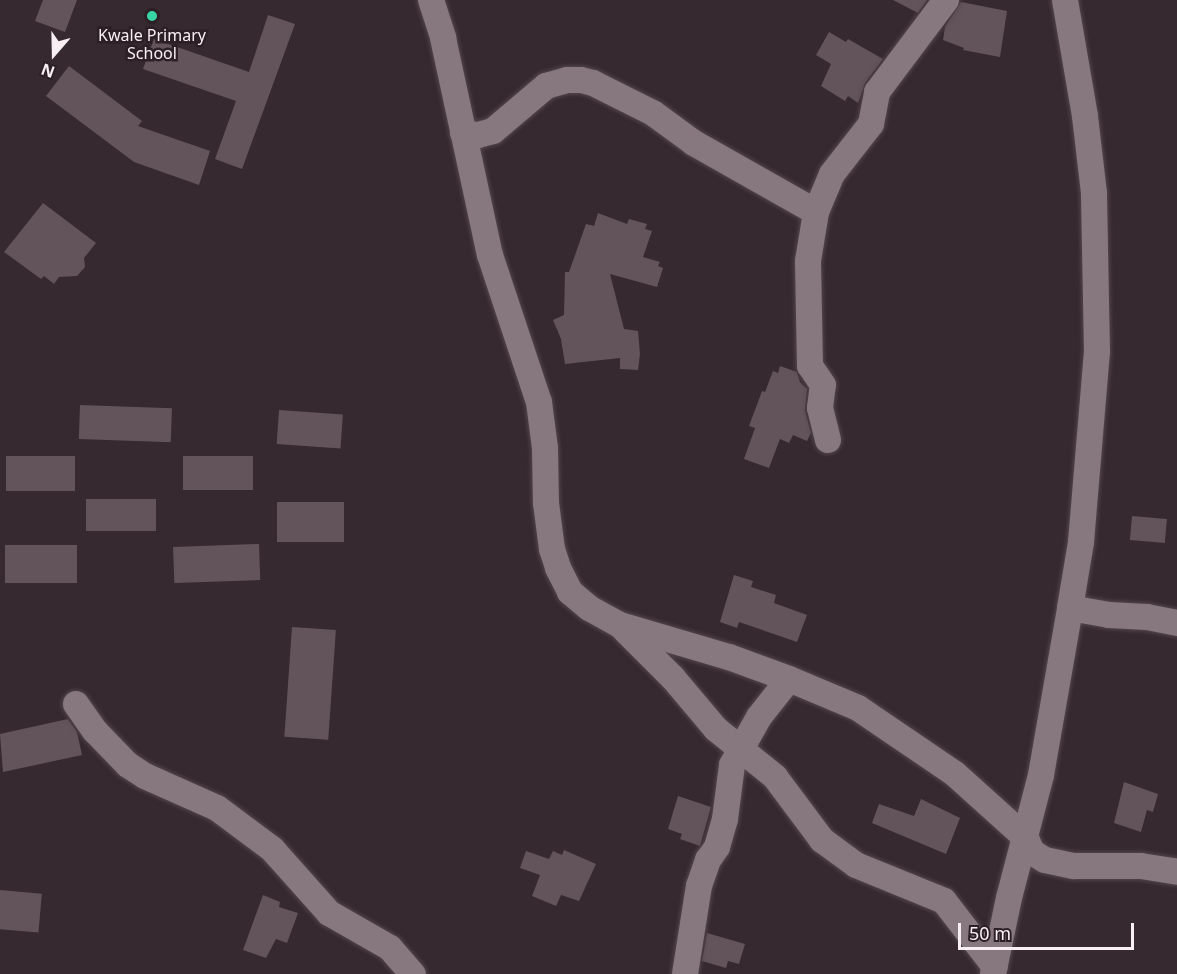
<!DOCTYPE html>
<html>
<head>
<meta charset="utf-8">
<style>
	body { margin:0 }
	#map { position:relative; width:1177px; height:974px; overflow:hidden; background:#36292f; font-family:"Noto Sans",sans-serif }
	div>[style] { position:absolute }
	.building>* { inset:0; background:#63545b; transform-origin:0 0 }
	.roads { filter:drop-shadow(0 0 2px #52464c) drop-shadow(0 0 2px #52464c) }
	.street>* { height:26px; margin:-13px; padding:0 13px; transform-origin:13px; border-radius:13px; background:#87777e }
	.dots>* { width:16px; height:16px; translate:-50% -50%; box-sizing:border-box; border:3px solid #2c1f25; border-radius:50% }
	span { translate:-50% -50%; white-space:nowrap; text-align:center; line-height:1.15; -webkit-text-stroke:5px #2c1f25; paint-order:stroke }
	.poi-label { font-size:16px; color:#f8eff3 }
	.north { position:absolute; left:24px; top:24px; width:60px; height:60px; -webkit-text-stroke:4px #2c1f25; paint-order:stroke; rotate:200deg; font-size:16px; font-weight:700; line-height:24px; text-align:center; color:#f8eff3 }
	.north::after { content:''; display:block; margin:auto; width:21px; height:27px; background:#f8eff3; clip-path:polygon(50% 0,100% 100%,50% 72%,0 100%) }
	.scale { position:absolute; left:958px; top:923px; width:176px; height:27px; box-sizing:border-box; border:3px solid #f8eff3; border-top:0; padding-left:8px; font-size:18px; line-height:21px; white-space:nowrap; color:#f8eff3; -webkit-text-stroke:4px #2c1f25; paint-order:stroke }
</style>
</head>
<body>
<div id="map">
	<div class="building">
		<div style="clip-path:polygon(43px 0,77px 0,65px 32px,35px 21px)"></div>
		<div style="clip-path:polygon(893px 0,927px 0,918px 13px)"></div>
		<div style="clip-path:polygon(961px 2px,1007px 11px,1000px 57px,963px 50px,964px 48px,943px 40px,945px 27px)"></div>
		<div style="clip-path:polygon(268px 15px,295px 24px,242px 169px,215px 159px,236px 101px,143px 69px,154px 39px,249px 72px)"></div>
		<div style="clip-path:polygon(829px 32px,846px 42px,848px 39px,883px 59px,865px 83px,858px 103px,848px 96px,845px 101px,821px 86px,831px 64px,816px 55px)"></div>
		<div style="clip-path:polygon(69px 66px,142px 121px,138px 126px,210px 151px,199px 185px,134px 162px,46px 96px)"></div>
		<div style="clip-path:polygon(43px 203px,96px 243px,84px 258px,85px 267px,77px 276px,59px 277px,54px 284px,44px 276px,41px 279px,4px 252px)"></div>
		<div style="clip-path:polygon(598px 213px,627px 224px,629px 219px,647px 224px,645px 229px,652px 231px,643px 257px,660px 262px,658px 266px,663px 268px,657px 287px,610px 274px,624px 329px,638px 331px,640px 354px,638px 370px,620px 369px,620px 358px,565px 364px,561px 339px,553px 320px,564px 315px,565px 272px,569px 272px,586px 224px,594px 226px)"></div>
		<div style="clip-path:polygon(780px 366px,797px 372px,800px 382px,807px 389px,805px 411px,811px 433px,807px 441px,793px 435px,789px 443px,780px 439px,769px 468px,744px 459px,755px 428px,749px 426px,758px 402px,762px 391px,765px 392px,773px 371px,778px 373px)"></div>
		<div style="left:80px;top:405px;width:92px;height:34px;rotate:2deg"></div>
		<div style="left:279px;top:410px;width:64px;height:34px;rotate:4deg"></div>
		<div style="left:6px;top:456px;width:69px;height:35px"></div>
		<div style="left:183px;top:456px;width:70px;height:34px"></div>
		<div style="left:86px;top:499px;width:70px;height:32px"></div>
		<div style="left:277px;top:502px;width:67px;height:40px"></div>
		<div style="left:1132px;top:516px;width:35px;height:24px;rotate:5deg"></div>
		<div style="left:259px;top:544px;width:36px;height:86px;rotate:88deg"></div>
		<div style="left:5px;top:545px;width:72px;height:38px"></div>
		<div style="clip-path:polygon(734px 575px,753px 581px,751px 587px,776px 595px,774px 603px,807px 615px,797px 642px,739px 622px,737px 628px,720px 622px)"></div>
		<div style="left:292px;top:627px;width:44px;height:110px;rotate:4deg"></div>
		<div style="clip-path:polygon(68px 719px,77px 732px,82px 755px,3px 772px,0 734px)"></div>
		<div style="clip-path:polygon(1124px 782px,1158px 794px,1153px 812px,1147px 810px,1141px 832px,1114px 823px)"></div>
		<div style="clip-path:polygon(678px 796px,711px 807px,700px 846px,680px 839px,682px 834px,668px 829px)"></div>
		<div style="clip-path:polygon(921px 799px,960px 818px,946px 854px,872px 823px,879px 804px,914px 816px)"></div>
		<div style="clip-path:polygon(564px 850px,596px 864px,579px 901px,561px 895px,556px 906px,532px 896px,540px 875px,520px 868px,526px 851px,549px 859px,553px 851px,562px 855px)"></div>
		<div style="left:0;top:890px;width:42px;height:39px;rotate:5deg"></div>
		<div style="clip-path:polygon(263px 895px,280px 902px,279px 907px,298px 913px,287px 943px,276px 939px,266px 958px,243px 950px)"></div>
		<div style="clip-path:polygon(707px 933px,745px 944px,739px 964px,728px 961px,726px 968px,702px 961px)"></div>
	</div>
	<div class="roads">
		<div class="street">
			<div style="left:431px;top:0;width:40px;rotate:72deg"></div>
			<div style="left:443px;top:38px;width:222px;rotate:77.8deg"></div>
			<div style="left:490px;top:255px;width:155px;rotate:71.6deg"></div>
			<div style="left:539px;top:402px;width:46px;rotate:82.6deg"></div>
			<div style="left:545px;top:448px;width:55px;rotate:89deg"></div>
			<div style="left:546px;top:503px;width:46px;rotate:82.6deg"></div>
			<div style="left:552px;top:549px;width:20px;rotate:72deg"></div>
			<div style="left:558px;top:568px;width:27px;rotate:63deg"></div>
			<div style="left:570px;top:592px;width:25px;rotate:40deg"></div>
			<div style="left:589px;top:608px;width:35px;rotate:29deg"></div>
			<div style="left:620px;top:625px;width:114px;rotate:16.4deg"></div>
			<div style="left:729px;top:657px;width:64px;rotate:20.1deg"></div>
			<div style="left:789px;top:679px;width:75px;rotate:22.8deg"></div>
			<div style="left:858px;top:708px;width:117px;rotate:34.2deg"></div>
			<div style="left:955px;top:774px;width:96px;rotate:42deg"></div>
			<div style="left:1026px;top:838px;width:15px;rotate:67deg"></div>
			<div style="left:1032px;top:852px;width:15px;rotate:32deg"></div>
			<div style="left:1045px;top:860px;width:30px;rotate:12deg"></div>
			<div style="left:1074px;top:866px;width:67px"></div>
			<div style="left:1141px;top:866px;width:36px;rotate:9deg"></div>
			<div style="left:463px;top:133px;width:15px;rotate:8deg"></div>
			<div style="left:478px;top:135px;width:16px;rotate:-15deg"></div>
			<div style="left:493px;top:131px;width:70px;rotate:-40.3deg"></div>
			<div style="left:546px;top:86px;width:22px;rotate:-16deg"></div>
			<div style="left:567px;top:80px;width:14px"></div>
			<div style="left:581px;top:80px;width:12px;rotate:14deg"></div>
			<div style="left:593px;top:83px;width:67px;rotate:26.6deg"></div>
			<div style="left:653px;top:113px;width:51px;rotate:36.2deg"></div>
			<div style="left:694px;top:143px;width:140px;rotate:29.5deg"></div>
			<div style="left:828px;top:440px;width:33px;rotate:-104deg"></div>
			<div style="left:820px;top:408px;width:23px;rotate:-83deg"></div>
			<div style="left:823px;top:385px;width:23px;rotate:-124deg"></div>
			<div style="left:810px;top:366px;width:105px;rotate:-91.1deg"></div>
			<div style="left:808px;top:261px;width:50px;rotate:-80.7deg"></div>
			<div style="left:816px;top:212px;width:41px;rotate:-67.2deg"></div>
			<div style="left:832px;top:174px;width:63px;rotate:-52deg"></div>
			<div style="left:871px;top:124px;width:33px;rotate:-79deg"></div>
			<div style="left:877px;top:92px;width:115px;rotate:-53.1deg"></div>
			<div style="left:1070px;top:608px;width:40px;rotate:10deg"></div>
			<div style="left:1109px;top:615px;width:38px;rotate:3deg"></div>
			<div style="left:1147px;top:617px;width:31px;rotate:11deg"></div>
			<div style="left:624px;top:629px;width:69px;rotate:45deg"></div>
			<div style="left:673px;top:678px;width:67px;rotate:49.9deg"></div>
			<div style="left:716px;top:729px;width:76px;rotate:39.1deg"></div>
			<div style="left:775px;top:777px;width:79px;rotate:53.3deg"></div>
			<div style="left:822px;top:840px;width:42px;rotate:36.3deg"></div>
			<div style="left:856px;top:865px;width:95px;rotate:22.2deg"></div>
			<div style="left:944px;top:901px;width:83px;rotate:52.3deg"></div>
			<div style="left:76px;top:704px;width:33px;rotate:55deg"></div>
			<div style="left:95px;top:731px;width:47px;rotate:45.9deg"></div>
			<div style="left:128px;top:765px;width:20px;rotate:33deg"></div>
			<div style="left:145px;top:776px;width:79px;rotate:24deg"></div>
			<div style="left:217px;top:808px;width:69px;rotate:36.7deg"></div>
			<div style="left:272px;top:849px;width:86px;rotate:48.3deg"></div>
			<div style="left:329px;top:913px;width:70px;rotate:29.8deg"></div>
			<div style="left:390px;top:948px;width:35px;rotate:49deg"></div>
			<div style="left:685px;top:974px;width:89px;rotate:-81deg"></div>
			<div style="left:699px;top:886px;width:28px;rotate:-71deg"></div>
			<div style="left:708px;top:860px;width:16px;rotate:-55deg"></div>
			<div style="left:717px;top:847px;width:29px;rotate:-74deg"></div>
			<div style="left:725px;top:819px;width:54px;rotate:-82.6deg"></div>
			<div style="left:732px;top:765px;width:55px;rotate:-60.6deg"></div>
			<div style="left:759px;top:717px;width:48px;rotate:-51.7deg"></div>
			<div style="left:993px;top:974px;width:78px;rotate:-78.1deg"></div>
			<div style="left:1009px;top:898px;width:127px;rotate:-75.4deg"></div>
			<div style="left:1041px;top:775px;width:169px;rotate:-80.1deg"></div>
			<div style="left:1070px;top:608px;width:67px;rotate:-80.5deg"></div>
			<div style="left:1081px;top:542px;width:191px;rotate:-85.2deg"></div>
			<div style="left:1097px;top:352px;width:159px;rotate:-91.1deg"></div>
			<div style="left:1094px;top:193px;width:78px;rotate:-96.7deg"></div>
			<div style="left:1085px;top:116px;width:118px;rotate:-99.8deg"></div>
		</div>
	</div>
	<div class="dots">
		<div style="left:152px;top:16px;background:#37d4a6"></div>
	</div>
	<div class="poi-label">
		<span style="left:152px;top:44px">Kwale Primary<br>School</span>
	</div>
	<div class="north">N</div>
	<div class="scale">50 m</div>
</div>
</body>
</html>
